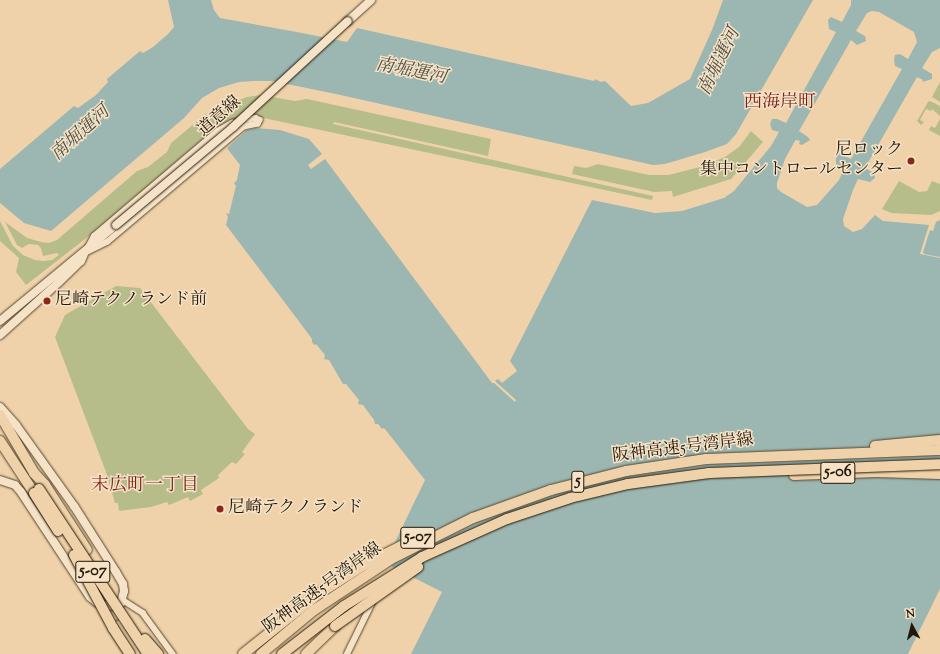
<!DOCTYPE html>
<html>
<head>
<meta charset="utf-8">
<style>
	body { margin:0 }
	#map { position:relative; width:940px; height:654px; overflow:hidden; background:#efd2a9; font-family:"Sorts Mill Goudy","Noto Serif JP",serif }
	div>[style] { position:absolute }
	.green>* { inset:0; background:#b7bd8a }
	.water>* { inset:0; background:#9cb6b1 }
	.roads { filter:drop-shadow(0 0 1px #55462f) drop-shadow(0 0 1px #55462f) }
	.street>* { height:5.5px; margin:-2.75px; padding:0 2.75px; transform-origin:2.75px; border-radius:2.75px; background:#f5e2c7 }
	.secondary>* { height:8px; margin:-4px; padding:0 4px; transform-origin:4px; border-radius:4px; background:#f5e2c7 }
	.highway>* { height:10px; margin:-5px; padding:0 5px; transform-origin:5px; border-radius:5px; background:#efd2a9 }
	.bridges { filter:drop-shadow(0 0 1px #221706) drop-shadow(0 0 1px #221706) }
	.secondary-bridge>* { height:8px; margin:-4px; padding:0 4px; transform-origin:4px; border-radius:4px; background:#f5e2c7 }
	.highway-bridge>* { height:10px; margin:-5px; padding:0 5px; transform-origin:5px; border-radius:5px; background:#efd2a9 }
	.dots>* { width:11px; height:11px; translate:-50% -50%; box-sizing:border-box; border:2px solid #f5e2c7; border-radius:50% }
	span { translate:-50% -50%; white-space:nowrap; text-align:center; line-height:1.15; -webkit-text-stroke:3px #f5e2c7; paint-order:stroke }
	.shield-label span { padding:1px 3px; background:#f5e2c7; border:1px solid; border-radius:3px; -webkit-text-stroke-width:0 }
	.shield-label { font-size:16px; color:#221706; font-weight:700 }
	.street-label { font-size:17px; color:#221706 }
	.poi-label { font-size:17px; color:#221706 }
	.right { translate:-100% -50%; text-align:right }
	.left { translate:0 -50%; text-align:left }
	.water-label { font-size:18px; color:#4d4f42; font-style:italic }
	.neighbourhood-label { font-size:18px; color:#7a1f14 }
	.north { position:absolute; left:892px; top:606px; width:40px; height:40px; -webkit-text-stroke:3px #f5e2c7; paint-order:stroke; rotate:353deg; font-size:11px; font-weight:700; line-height:16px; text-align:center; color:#221706 }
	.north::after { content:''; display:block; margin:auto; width:14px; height:18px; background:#221706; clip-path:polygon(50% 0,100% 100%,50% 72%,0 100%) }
</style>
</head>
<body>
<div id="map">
	<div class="green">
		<div style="clip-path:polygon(940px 82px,940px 102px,932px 97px)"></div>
		<div style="clip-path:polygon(261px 95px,295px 101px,307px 99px,491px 139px,488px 156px,334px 122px,333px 124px,653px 196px,652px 200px,254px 116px,239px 118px,214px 130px,94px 232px,26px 285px,16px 272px,19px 258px,0 241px,0 221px,13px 246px,23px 255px,35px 260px,43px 261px,52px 260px,59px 255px,57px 253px,43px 256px,41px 248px,38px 245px,29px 244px,22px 248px,17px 245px,5px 222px,27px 238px,41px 242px,49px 243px,57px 240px,137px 171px,148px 167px,167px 152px,171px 143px,207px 113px,247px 97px)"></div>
		<div style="clip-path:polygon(930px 101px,940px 106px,940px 116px,932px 109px,931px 111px,926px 109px,920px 120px,924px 122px,921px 125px,917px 121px,928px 102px)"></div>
		<div style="clip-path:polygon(940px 119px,940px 136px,929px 130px,931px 126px,935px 128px)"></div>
		<div style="clip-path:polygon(751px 131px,763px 142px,731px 179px,673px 197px,672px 191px,654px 192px,572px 174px,574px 166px,586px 168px,598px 164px,649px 175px,669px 175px,700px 167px,725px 157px,739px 147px)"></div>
		<div style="clip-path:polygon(899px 181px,919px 192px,927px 191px,932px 181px,940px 184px,940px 211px,931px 215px,891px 213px,882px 209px)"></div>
		<div style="clip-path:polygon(116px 286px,140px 288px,248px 429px,255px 434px,242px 452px,245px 454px,236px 464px,232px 462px,218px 475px,219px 478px,201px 490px,203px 494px,190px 501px,188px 497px,169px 505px,167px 502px,151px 507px,119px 511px,118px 503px,115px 503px,106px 472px,55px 337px,65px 315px)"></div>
	</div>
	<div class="water">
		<div style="clip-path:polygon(168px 0,211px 0,214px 10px,220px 18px,302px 33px,347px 42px,357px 28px,594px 81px,595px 79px,601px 82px,605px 81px,631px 106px,648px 103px,690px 79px,712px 30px,723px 0,813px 0,736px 134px,727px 144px,705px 152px,665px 164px,653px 165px,336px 94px,272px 81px,254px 81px,239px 82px,219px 88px,202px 98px,184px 118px,51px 231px,24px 223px,0 203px,0 169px,74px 106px,78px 108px,96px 95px,108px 82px,107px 79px,140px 51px,143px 53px,153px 47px,168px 34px,174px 27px)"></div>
		<div style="clip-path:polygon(evenodd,851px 0,940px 0,940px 48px,932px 52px,922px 68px,932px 74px,932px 79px,922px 82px,923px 80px,917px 77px,865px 168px,874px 173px,875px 178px,870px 182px,858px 179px,853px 190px,843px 219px,844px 226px,853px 232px,862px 229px,875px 215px,883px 221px,929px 225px,920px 254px,940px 258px,940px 589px,908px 654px,411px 654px,442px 592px,385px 563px,425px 480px,385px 429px,383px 428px,382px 429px,378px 424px,375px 424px,374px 420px,363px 405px,358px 404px,359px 400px,346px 384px,343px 384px,329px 360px,324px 359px,325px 355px,316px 344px,314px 345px,312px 342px,312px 339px,301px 324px,226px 225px,228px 217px,226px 213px,229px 214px,236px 186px,234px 183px,237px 180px,240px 165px,227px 148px,247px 130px,255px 128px,280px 130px,309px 139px,322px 154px,308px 165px,311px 169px,325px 159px,492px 383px,494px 383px,515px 402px,516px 400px,495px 381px,498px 379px,502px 383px,517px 371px,510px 361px,592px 200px,655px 213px,682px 211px,724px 198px,734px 191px,771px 146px,779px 132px,772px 130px,770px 124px,772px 119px,777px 119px,786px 123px,836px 32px,829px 29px,828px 20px,831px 17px,842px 22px,851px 5px,851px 0,872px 11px,879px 12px,914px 32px,917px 42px,908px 59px,900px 54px,895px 55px,894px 59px,895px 66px,902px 69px,851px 159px,840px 154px,836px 155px,836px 164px,843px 171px,839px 180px,817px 205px,807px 207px,781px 192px,777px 188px,777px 183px,785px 159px,795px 141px,796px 140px,800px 141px,799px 144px,802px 145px,810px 140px,808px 137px,799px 131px,851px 40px,857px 45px,866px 41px,865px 36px,856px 31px,867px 13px,872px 11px)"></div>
		<div style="clip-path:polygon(940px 220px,940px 257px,924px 254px,923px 252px,930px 230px,933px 231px,936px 222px)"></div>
	</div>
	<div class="roads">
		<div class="street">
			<div style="left:255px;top:118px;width:5px;rotate:22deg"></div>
			<div style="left:260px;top:120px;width:4px;rotate:117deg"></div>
			<div style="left:258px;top:124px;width:14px;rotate:168deg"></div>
			<div style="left:244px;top:127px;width:178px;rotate:139.8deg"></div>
			<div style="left:108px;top:242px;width:25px;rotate:154deg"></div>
			<div style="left:85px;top:253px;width:19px;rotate:-62deg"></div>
			<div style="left:94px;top:236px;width:162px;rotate:-40.3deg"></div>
			<div style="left:218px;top:131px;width:16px;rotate:-30deg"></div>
			<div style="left:232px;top:123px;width:24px;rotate:-12deg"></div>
			<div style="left:123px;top:600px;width:24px;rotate:33deg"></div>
			<div style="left:143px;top:613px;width:51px;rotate:53.8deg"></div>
			<div style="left:347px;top:654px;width:59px;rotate:-63.9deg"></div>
		</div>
		<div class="secondary">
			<div style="left:348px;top:21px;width:31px;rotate:-42deg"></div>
			<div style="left:0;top:321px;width:151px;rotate:-39.6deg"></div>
			<div style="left:0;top:335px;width:79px;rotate:-41.9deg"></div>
			<div style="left:59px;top:282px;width:30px;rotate:-44deg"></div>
			<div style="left:81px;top:261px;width:8px;rotate:-67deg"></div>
			<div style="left:0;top:407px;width:24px;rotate:48deg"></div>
			<div style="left:16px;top:425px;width:100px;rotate:54.4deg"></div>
			<div style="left:74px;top:506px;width:78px;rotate:57.5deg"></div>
			<div style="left:116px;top:572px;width:14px;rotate:60deg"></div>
			<div style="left:123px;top:584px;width:7px;rotate:82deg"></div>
			<div style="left:124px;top:591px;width:12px;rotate:104deg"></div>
			<div style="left:121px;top:603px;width:7px;rotate:153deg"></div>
			<div style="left:115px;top:606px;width:10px;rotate:-174deg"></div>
			<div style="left:105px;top:605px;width:9px;rotate:-162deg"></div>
			<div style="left:96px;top:602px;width:8px;rotate:-140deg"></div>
			<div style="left:90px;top:597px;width:126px;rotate:-123.3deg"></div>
			<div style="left:21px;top:492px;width:9px;rotate:-131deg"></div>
			<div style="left:15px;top:485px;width:16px;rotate:-162deg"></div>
		</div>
		<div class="highway">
			<div style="left:0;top:415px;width:67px;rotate:59.6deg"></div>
			<div style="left:34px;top:473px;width:16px;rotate:47deg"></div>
			<div style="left:45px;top:485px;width:77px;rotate:57.1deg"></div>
			<div style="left:0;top:441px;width:62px;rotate:56.8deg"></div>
			<div style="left:875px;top:446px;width:65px;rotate:-5.3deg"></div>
			<div style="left:794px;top:475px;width:83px;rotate:-2.1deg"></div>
			<div style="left:877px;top:472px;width:63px;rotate:1.8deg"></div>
			<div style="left:120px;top:625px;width:34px;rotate:58deg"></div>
			<div style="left:243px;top:654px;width:95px;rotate:-38.6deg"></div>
			<div style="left:317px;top:595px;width:56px;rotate:-32.6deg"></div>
			<div style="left:364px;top:565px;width:44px;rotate:-27.1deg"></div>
			<div style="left:261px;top:654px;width:69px;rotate:-39.7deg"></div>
			<div style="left:314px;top:610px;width:92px;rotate:-33.5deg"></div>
			<div style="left:391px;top:559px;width:92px;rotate:-26.6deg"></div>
			<div style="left:473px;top:518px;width:83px;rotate:-19.7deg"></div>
			<div style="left:551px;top:490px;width:77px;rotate:-14.2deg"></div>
			<div style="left:626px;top:471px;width:81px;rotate:-8.5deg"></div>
			<div style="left:706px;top:459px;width:234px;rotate:-2.2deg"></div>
			<div style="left:306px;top:654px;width:40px;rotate:-44deg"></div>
		</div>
	</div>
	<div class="bridges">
		<div class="secondary-bridge">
			<div style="left:116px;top:225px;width:153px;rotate:-39.9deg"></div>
			<div style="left:233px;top:127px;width:156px;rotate:-42.7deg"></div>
		</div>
		<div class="highway-bridge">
			<div style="left:39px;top:489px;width:198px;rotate:56.6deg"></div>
			<div style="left:34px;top:493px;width:45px;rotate:57.7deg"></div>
			<div style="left:74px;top:555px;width:83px;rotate:61.9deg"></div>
			<div style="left:113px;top:628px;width:31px;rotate:57deg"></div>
			<div style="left:335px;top:626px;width:102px;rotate:-35.4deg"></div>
			<div style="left:145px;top:639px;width:20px;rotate:49deg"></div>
			<div style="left:282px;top:654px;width:78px;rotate:-37.7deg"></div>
			<div style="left:344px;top:606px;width:92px;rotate:-32.1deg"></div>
			<div style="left:422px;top:557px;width:93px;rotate:-24.1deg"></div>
			<div style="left:507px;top:519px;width:66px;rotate:-18.4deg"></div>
			<div style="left:570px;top:498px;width:60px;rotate:-13.6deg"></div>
			<div style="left:628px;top:484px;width:82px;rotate:-7.7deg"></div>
			<div style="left:709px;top:473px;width:231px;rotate:-2.2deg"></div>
		</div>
	</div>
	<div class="dots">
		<div style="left:911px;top:161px;background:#8f2418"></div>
		<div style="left:47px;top:301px;background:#8f2418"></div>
		<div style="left:220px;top:509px;background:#8f2418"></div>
	</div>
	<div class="shield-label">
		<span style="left:838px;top:473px">5-06</span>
		<span style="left:578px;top:482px">5</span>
		<span style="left:418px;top:538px">5-07</span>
		<span style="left:93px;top:572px">5-07</span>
	</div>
	<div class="street-label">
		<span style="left:220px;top:117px;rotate:-41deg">道意線</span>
		<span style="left:683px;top:449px;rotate:-7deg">阪神高速5号湾岸線</span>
		<span style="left:323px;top:589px;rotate:-36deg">阪神高速5号湾岸線</span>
	</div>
	<div class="poi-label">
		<span class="right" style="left:903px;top:161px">尼ロック<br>集中コントロールセンター</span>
		<span class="left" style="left:55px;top:301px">尼崎テクノランド前</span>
		<span class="left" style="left:228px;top:509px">尼崎テクノランド</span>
	</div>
	<div class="water-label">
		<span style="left:720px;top:62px;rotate:-64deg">南堀運河</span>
		<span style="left:411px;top:72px;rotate:11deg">南堀運河</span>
		<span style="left:81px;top:134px;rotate:-42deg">南堀運河</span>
	</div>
	<div class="neighbourhood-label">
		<span style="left:780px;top:103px">西海岸町</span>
		<span style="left:145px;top:486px">末広町一丁目</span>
	</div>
	<div class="north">N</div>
</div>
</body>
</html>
